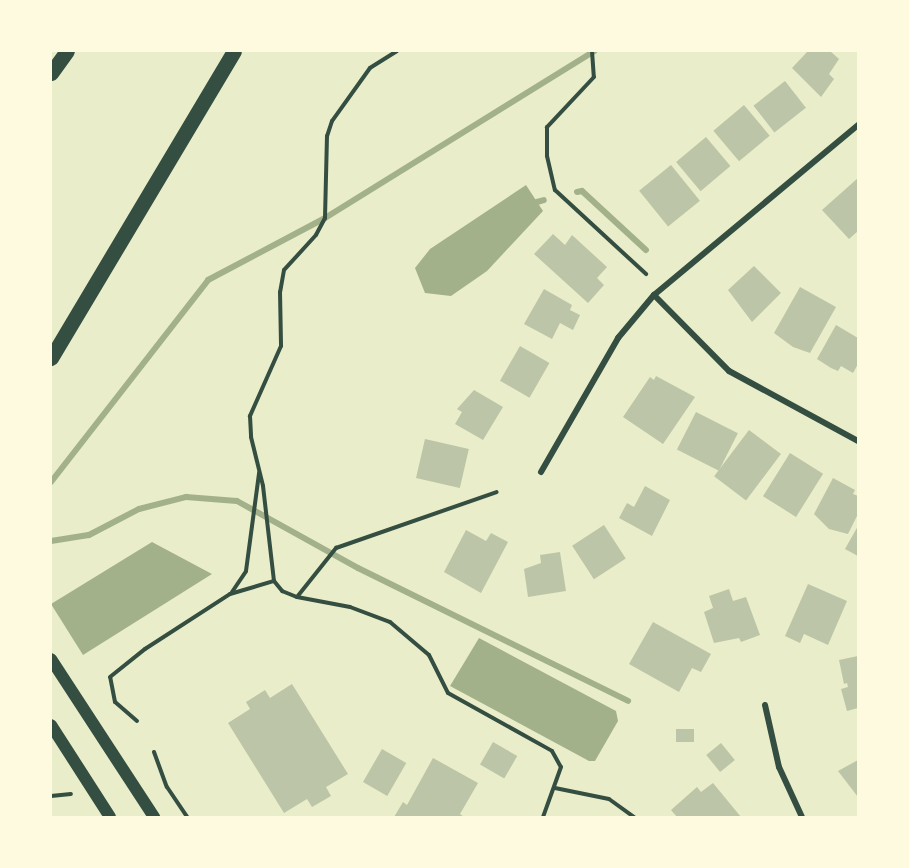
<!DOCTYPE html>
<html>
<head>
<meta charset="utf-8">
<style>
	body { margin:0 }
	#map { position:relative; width:909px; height:868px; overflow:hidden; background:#e9edc9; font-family:"Exo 2",sans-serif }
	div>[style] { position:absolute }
	.water>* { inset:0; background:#a3b18a }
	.stream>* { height:6px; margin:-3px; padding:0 3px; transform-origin:3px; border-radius:3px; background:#a3b18a }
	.building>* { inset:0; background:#bcc5a7; transform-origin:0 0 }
	.path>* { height:4px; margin:-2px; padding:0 2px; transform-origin:2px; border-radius:2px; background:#344e41 }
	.minor>* { height:6px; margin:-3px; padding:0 3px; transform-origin:3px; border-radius:3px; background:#344e41 }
	.secondary>* { height:12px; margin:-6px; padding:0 6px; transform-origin:6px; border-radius:6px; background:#344e41 }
	.motorway>* { height:15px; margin:-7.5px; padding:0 7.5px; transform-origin:7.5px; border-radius:7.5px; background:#344e41 }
	span { translate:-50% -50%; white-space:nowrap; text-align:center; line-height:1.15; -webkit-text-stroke:4.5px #fefae0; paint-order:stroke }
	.frame { position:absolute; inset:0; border:52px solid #fefae0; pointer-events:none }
</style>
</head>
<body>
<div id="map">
	<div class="water">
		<div style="clip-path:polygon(526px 185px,543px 211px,487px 271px,451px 296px,425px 293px,415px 268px,430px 249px)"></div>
		<div style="clip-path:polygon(152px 542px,212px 574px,83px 655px,51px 604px)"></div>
		<div style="clip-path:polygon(479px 638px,616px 711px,618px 721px,595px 761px,589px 761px,450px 686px)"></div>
	</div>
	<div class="stream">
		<div style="left:577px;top:192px;width:5px;rotate:-11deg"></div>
		<div style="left:582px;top:191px;width:87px;rotate:42.7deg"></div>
		<div style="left:537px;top:202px;width:7px;rotate:-16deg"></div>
		<div style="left:51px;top:482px;width:256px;rotate:-52.1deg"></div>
		<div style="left:208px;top:280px;width:132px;rotate:-27.9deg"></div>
		<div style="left:325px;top:218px;width:317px;rotate:-31.8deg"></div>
		<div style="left:51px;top:541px;width:38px;rotate:-9deg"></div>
		<div style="left:89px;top:535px;width:56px;rotate:-27.5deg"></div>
		<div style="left:139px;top:509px;width:49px;rotate:-14.3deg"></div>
		<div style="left:186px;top:497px;width:51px;rotate:4.5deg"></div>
		<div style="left:237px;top:501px;width:138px;rotate:29deg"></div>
		<div style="left:358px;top:568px;width:301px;rotate:26.2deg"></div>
	</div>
	<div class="building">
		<div style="clip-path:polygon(808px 51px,830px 51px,839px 59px,829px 74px,834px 79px,821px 97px,792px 68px)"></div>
		<div style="left:785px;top:81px;width:34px;height:40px;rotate:52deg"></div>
		<div style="left:744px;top:105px;width:40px;height:40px;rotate:50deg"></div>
		<div style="left:706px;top:137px;width:38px;height:39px;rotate:50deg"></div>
		<div style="left:671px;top:165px;width:46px;height:41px;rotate:51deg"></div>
		<div style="clip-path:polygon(858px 178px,858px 231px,849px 239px,822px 210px)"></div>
		<div style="clip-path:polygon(553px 234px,565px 245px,572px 235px,607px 267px,597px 278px,604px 285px,588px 303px,534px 254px)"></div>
		<div style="clip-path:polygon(754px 266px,781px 293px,752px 322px,728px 290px)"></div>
		<div style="clip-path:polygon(800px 287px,836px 307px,810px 353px,793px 347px,774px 333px)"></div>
		<div style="clip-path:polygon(544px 289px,572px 305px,570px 310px,580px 315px,573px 330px,560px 323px,552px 339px,524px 324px)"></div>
		<div style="clip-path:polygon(836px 325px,858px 338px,858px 364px,853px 373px,841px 366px,838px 371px,831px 368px,817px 359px)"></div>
		<div style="left:520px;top:346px;width:34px;height:40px;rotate:30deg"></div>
		<div style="clip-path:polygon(656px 376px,695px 397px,663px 444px,623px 417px,650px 377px,654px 380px)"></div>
		<div style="clip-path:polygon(474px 390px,503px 407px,483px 440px,455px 424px,462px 412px,457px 409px)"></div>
		<div style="left:696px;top:412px;width:47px;height:42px;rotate:27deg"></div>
		<div style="left:749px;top:430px;width:40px;height:58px;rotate:37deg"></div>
		<div style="left:425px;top:439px;width:45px;height:40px;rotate:13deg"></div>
		<div style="left:790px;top:453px;width:39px;height:51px;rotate:32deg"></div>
		<div style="clip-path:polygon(833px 478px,855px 490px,853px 494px,858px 496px,858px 514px,848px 534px,829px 529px,814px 514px)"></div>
		<div style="clip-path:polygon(645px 486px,670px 500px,652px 536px,619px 518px,627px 503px,634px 507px)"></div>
		<div style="left:604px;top:525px;width:40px;height:38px;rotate:57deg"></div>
		<div style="clip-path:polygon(858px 526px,858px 556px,845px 549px)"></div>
		<div style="clip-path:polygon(466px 530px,486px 541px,491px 533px,508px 542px,481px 593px,444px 572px)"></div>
		<div style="clip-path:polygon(560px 552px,566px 591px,528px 597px,524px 569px,541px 563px,540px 555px)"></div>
		<div style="clip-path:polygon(808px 584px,847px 601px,828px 645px,804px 634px,800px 643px,785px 636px)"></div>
		<div style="clip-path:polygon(729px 589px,733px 601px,746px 597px,760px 635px,741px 642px,739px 638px,714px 643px,704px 612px,713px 608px,709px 596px)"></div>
		<div style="clip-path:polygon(653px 622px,711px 654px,701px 672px,692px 668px,679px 692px,629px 664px)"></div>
		<div style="clip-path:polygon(858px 656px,858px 708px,847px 711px,841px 689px,848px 687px,847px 683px,844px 684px,839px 660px)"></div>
		<div style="clip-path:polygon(292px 684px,348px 774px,326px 787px,331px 796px,312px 807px,307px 799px,284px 813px,228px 723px,250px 709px,246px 702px,265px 690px,270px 698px)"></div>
		<div style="left:676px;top:729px;width:18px;height:13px"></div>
		<div style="left:493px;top:742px;width:28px;height:26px;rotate:30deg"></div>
		<div style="left:721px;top:743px;width:22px;height:19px;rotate:51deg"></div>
		<div style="left:382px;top:749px;width:28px;height:38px;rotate:30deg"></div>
		<div style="clip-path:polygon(433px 758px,478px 783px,460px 814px,464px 817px,394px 817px,403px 802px,407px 805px)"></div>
		<div style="clip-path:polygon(858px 760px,858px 797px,838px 771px)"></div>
		<div style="clip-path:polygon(713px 783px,741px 817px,677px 817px,671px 810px,697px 787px,701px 792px)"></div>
	</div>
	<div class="path">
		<div style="left:397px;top:51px;width:32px;rotate:148deg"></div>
		<div style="left:370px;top:68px;width:65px;rotate:125.6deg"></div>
		<div style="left:332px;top:121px;width:16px;rotate:108deg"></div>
		<div style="left:327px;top:136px;width:82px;rotate:91.4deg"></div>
		<div style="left:325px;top:218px;width:19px;rotate:118deg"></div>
		<div style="left:316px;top:235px;width:47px;rotate:132.4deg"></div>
		<div style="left:284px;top:270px;width:22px;rotate:100deg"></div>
		<div style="left:280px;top:292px;width:54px;rotate:88.9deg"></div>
		<div style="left:281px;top:346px;width:77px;rotate:113.9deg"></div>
		<div style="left:250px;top:416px;width:21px;rotate:87deg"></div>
		<div style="left:251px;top:437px;width:50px;rotate:76.2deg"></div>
		<div style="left:263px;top:486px;width:96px;rotate:83.4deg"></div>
		<div style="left:274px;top:581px;width:13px;rotate:51deg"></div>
		<div style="left:282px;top:591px;width:16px;rotate:22deg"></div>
		<div style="left:297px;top:597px;width:54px;rotate:10.7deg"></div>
		<div style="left:350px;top:607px;width:43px;rotate:20.6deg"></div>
		<div style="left:390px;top:622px;width:51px;rotate:40.2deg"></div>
		<div style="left:429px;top:655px;width:42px;rotate:63.4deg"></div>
		<div style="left:448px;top:693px;width:119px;rotate:29.1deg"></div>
		<div style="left:552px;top:751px;width:18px;rotate:61deg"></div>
		<div style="left:561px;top:767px;width:53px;rotate:109.8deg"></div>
		<div style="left:592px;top:51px;width:26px;rotate:86deg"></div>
		<div style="left:594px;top:77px;width:69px;rotate:133.2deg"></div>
		<div style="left:547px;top:127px;width:29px;rotate:90deg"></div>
		<div style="left:547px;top:156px;width:35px;rotate:77deg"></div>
		<div style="left:555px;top:190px;width:124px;rotate:42.7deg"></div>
		<div style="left:232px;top:592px;width:25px;rotate:-56deg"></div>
		<div style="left:246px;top:571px;width:99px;rotate:-82.4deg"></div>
		<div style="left:297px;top:597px;width:63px;rotate:-51.5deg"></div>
		<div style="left:336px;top:548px;width:170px;rotate:-19.2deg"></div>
		<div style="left:137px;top:721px;width:29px;rotate:-139deg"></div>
		<div style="left:115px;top:702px;width:25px;rotate:-101deg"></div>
		<div style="left:110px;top:677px;width:45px;rotate:-38.7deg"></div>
		<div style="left:145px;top:649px;width:101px;rotate:-32.9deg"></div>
		<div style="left:230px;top:594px;width:46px;rotate:-16.5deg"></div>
		<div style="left:154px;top:752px;width:37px;rotate:70deg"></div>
		<div style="left:167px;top:787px;width:36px;rotate:56deg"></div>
		<div style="left:555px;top:788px;width:55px;rotate:11.5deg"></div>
		<div style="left:609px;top:799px;width:31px;rotate:36deg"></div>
		<div style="left:51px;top:796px;width:20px;rotate:-6deg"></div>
	</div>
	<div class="minor">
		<div style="left:654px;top:295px;width:107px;rotate:45.4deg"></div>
		<div style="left:729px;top:371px;width:147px;rotate:28.5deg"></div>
		<div style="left:541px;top:472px;width:155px;rotate:-60.1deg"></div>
		<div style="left:618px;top:338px;width:56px;rotate:-50.1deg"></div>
		<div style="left:654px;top:295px;width:266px;rotate:-39.8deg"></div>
		<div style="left:765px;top:705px;width:64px;rotate:77.3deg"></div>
		<div style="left:779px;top:767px;width:55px;rotate:65.3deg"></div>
	</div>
	<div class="secondary">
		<div style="left:51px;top:659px;width:189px;rotate:56.9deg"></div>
		<div style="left:51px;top:725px;width:109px;rotate:57.3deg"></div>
	</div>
	<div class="motorway">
		<div style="left:51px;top:73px;width:27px;rotate:-54deg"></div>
		<div style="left:51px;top:358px;width:357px;rotate:-59.2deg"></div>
	</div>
	<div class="frame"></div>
</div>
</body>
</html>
